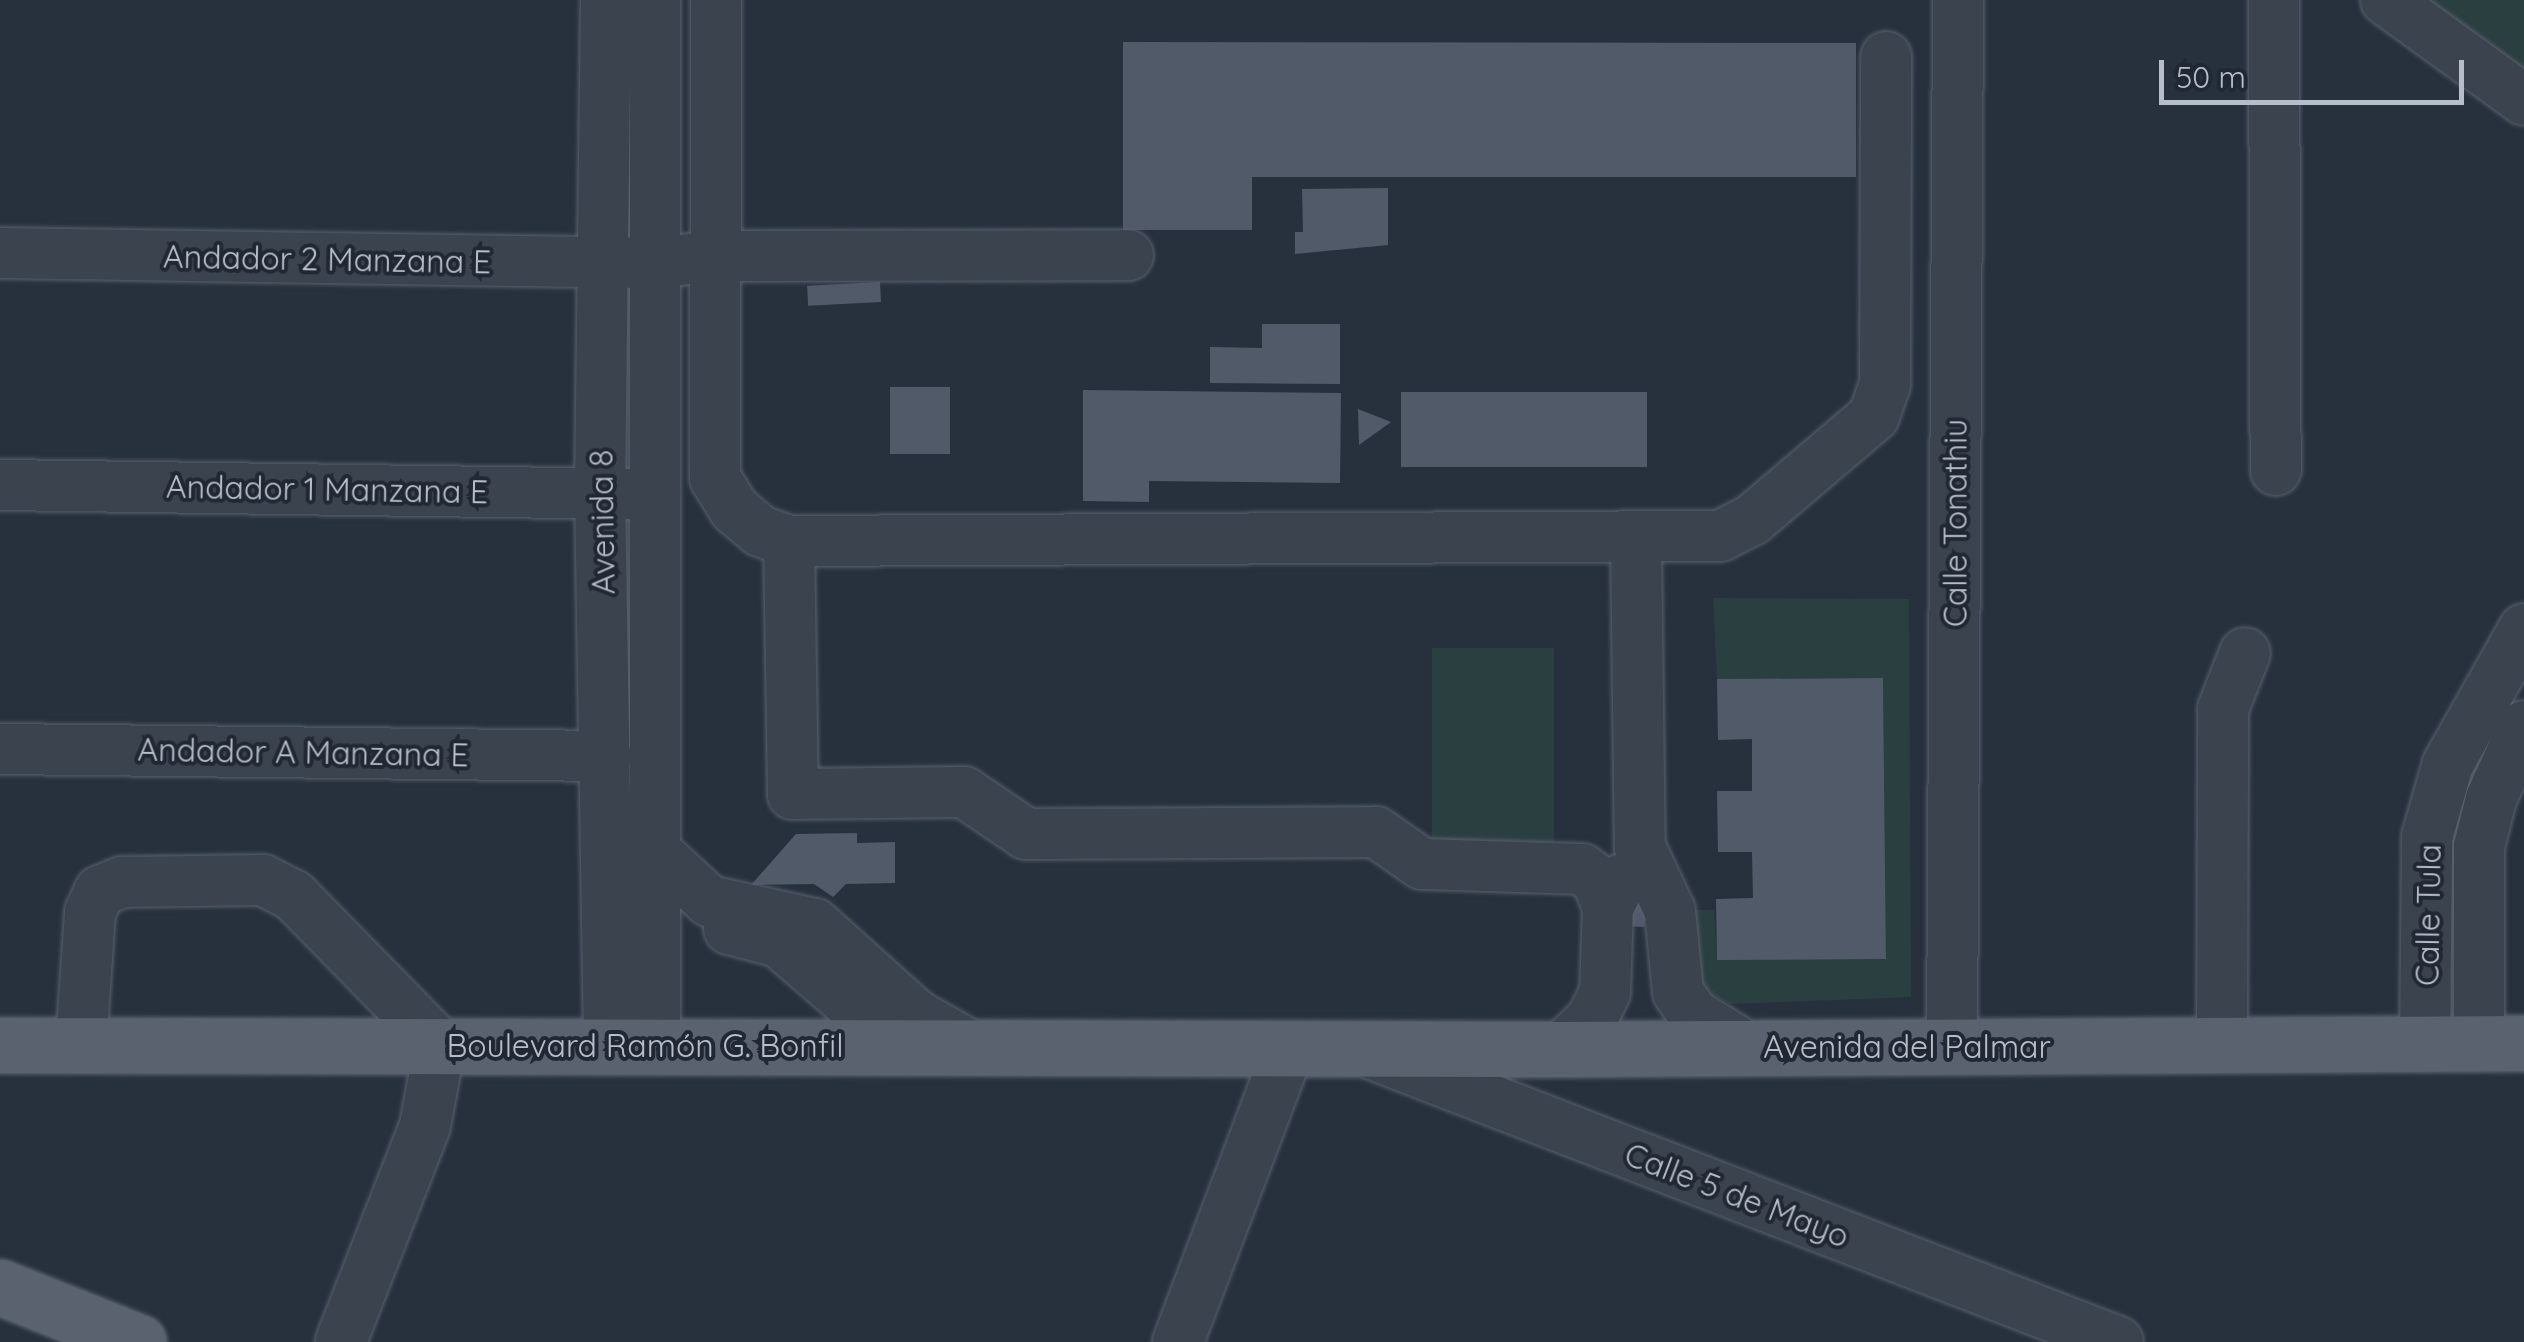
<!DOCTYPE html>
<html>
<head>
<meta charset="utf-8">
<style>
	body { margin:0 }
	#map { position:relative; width:2524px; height:1342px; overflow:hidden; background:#27313e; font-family:Quicksand,sans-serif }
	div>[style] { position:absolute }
	.green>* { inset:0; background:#2a3f40; transform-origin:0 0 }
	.building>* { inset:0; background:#515a69; transform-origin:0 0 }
	.roads { filter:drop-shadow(0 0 2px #59616c) drop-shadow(0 0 2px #59616c) }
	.minor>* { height:50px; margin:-25px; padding:0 25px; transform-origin:25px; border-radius:25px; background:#3b434e }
	.major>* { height:55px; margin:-27.5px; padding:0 27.5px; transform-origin:27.5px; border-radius:27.5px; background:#59626e }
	span { translate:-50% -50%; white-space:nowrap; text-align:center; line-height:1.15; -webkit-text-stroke:8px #202834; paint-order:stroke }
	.street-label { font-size:32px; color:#b8bec9 }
	.scale { position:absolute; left:2159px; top:60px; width:305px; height:45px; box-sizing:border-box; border:5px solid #b8bec9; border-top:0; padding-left:12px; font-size:30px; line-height:35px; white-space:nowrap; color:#b8bec9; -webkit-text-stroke:8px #202834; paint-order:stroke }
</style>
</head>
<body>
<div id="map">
	<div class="green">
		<div style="clip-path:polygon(2417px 0,2524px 0,2524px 76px)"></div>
		<div style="clip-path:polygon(1713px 598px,1909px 599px,1911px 997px,1731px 1004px,1700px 989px,1691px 910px,1714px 910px,1717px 959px,1886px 958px,1883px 678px,1717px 679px)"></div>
		<div style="left:1432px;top:648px;width:122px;height:194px"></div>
	</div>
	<div class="building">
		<div style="clip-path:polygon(1123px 42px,1856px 43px,1856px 177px,1252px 177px,1252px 230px,1123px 230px)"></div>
		<div style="clip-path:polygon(1388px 188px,1388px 245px,1295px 254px,1295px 232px,1303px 232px,1302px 189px)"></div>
		<div style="left:880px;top:282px;width:20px;height:73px;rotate:87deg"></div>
		<div style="clip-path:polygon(1262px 324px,1340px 324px,1340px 384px,1210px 383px,1210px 347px,1262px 348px)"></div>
		<div style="left:890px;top:387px;width:60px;height:67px"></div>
		<div style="clip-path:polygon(1083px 390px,1341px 393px,1340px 483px,1149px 481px,1149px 502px,1083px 501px)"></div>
		<div style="left:1401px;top:392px;width:246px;height:75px"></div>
		<div style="clip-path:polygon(1358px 409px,1391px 422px,1359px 445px)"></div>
		<div style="clip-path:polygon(1883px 678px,1886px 959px,1717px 960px,1716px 899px,1753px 898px,1752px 852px,1718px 852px,1717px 791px,1752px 791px,1752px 739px,1718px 740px,1717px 679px)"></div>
		<div style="clip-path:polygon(857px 833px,857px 843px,895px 842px,895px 883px,846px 884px,833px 897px,814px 884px,751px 885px,796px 834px)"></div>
		<div style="left:1627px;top:897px;width:19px;height:29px;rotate:3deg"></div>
	</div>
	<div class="roads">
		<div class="minor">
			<div style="left:606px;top:0;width:493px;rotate:90.7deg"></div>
			<div style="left:600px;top:493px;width:551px;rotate:89.06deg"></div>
			<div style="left:716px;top:0;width:478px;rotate:90.1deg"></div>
			<div style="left:715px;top:478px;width:36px;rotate:58deg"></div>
			<div style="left:734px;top:509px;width:34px;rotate:40deg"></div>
			<div style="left:760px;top:531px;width:31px;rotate:19deg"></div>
			<div style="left:789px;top:541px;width:931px;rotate:-0.31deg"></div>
			<div style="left:1720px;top:536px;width:36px;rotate:-27deg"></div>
			<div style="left:1752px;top:520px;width:160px;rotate:-40.4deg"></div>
			<div style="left:1874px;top:416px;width:34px;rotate:-71deg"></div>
			<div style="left:1885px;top:384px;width:327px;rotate:-89.8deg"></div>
			<div style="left:2274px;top:0;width:470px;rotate:89.8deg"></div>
			<div style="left:2386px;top:0;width:170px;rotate:35.9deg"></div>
			<div style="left:0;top:253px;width:653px;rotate:0.88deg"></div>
			<div style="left:653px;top:263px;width:63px;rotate:-6.3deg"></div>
			<div style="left:716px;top:256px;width:412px;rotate:-0.1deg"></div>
			<div style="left:0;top:485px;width:635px;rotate:0.81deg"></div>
			<div style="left:1636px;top:538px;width:309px;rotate:89.3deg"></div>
			<div style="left:1640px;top:847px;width:71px;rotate:64.9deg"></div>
			<div style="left:1670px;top:911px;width:81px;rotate:84.4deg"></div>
			<div style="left:1678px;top:992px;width:27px;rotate:56deg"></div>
			<div style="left:1693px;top:1014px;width:62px;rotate:31.9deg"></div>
			<div style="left:789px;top:541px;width:253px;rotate:89.1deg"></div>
			<div style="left:793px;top:794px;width:171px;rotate:-0.7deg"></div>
			<div style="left:964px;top:792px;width:75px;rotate:34.1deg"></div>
			<div style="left:1026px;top:834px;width:350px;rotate:-0.3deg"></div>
			<div style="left:1376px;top:832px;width:56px;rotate:34.8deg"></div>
			<div style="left:1422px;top:864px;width:160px;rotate:1.8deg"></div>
			<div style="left:1582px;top:869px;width:19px;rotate:36deg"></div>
			<div style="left:1597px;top:880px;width:29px;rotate:68deg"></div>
			<div style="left:0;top:749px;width:606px;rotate:0.66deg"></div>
			<div style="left:655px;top:851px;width:74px;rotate:42.8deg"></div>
			<div style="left:709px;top:901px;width:108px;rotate:12.2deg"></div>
			<div style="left:815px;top:924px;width:136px;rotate:42deg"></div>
			<div style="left:916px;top:1015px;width:63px;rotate:29.4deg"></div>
			<div style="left:729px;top:929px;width:52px;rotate:14.6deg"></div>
			<div style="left:779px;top:942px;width:99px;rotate:40.9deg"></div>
			<div style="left:854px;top:1007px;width:63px;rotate:7.4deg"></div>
			<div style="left:655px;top:1043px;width:1043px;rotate:-90deg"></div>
			<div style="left:2425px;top:1043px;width:206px;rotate:-89.4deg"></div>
			<div style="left:2427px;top:837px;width:76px;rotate:-74deg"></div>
			<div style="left:2448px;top:764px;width:155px;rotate:-60.6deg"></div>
			<div style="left:2479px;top:1043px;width:196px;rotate:-90deg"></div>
			<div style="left:2479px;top:847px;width:49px;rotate:-76deg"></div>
			<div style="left:2491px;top:799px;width:80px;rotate:-65.7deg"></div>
			<div style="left:81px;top:1045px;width:133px;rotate:-86.1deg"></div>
			<div style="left:90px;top:912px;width:23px;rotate:-65deg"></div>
			<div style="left:100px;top:891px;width:24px;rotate:-22deg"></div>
			<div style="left:122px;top:882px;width:141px;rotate:-0.8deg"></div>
			<div style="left:263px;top:880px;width:34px;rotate:27deg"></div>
			<div style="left:293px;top:895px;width:210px;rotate:45.6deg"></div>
			<div style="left:440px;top:1045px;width:82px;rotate:100.5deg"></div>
			<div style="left:425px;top:1126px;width:232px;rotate:111.3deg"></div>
			<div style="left:2222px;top:1045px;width:336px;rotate:-89.8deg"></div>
			<div style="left:2223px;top:709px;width:60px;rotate:-68.6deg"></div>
			<div style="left:1952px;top:1047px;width:1047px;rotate:-89.67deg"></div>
			<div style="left:1561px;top:1049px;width:43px;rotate:-44.1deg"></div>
			<div style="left:1592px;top:1019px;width:30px;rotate:-64deg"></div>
			<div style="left:1605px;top:992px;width:85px;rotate:-88deg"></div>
			<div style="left:1608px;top:907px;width:32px;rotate:-62deg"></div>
			<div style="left:1367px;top:1052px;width:805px;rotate:21.11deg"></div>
			<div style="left:1178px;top:1342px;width:313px;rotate:-69.3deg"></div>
		</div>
		<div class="major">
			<div style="left:0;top:1045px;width:1561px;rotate:0.15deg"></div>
			<div style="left:1561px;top:1049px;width:963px;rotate:-0.36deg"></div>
			<div style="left:0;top:1287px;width:149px;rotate:21.7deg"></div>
		</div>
	</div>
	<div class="street-label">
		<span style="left:327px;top:259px;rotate:1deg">Andador 2 Manzana E</span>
		<span style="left:327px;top:489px;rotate:1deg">Andador 1 Manzana E</span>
		<span style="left:602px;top:522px;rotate:-91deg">Avenida 8</span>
		<span style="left:1955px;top:523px;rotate:-90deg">Calle Tonathiu</span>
		<span style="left:303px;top:752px;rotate:1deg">Andador A Manzana E</span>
		<span style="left:2428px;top:915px;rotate:-89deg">Calle Tula</span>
		<span style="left:645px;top:1045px">Boulevard Ramón G. Bonfil</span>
		<span style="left:1907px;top:1046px">Avenida del Palmar</span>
		<span style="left:1737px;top:1195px;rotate:21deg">Calle 5 de Mayo</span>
	</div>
	<div class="scale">50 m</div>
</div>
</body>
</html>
